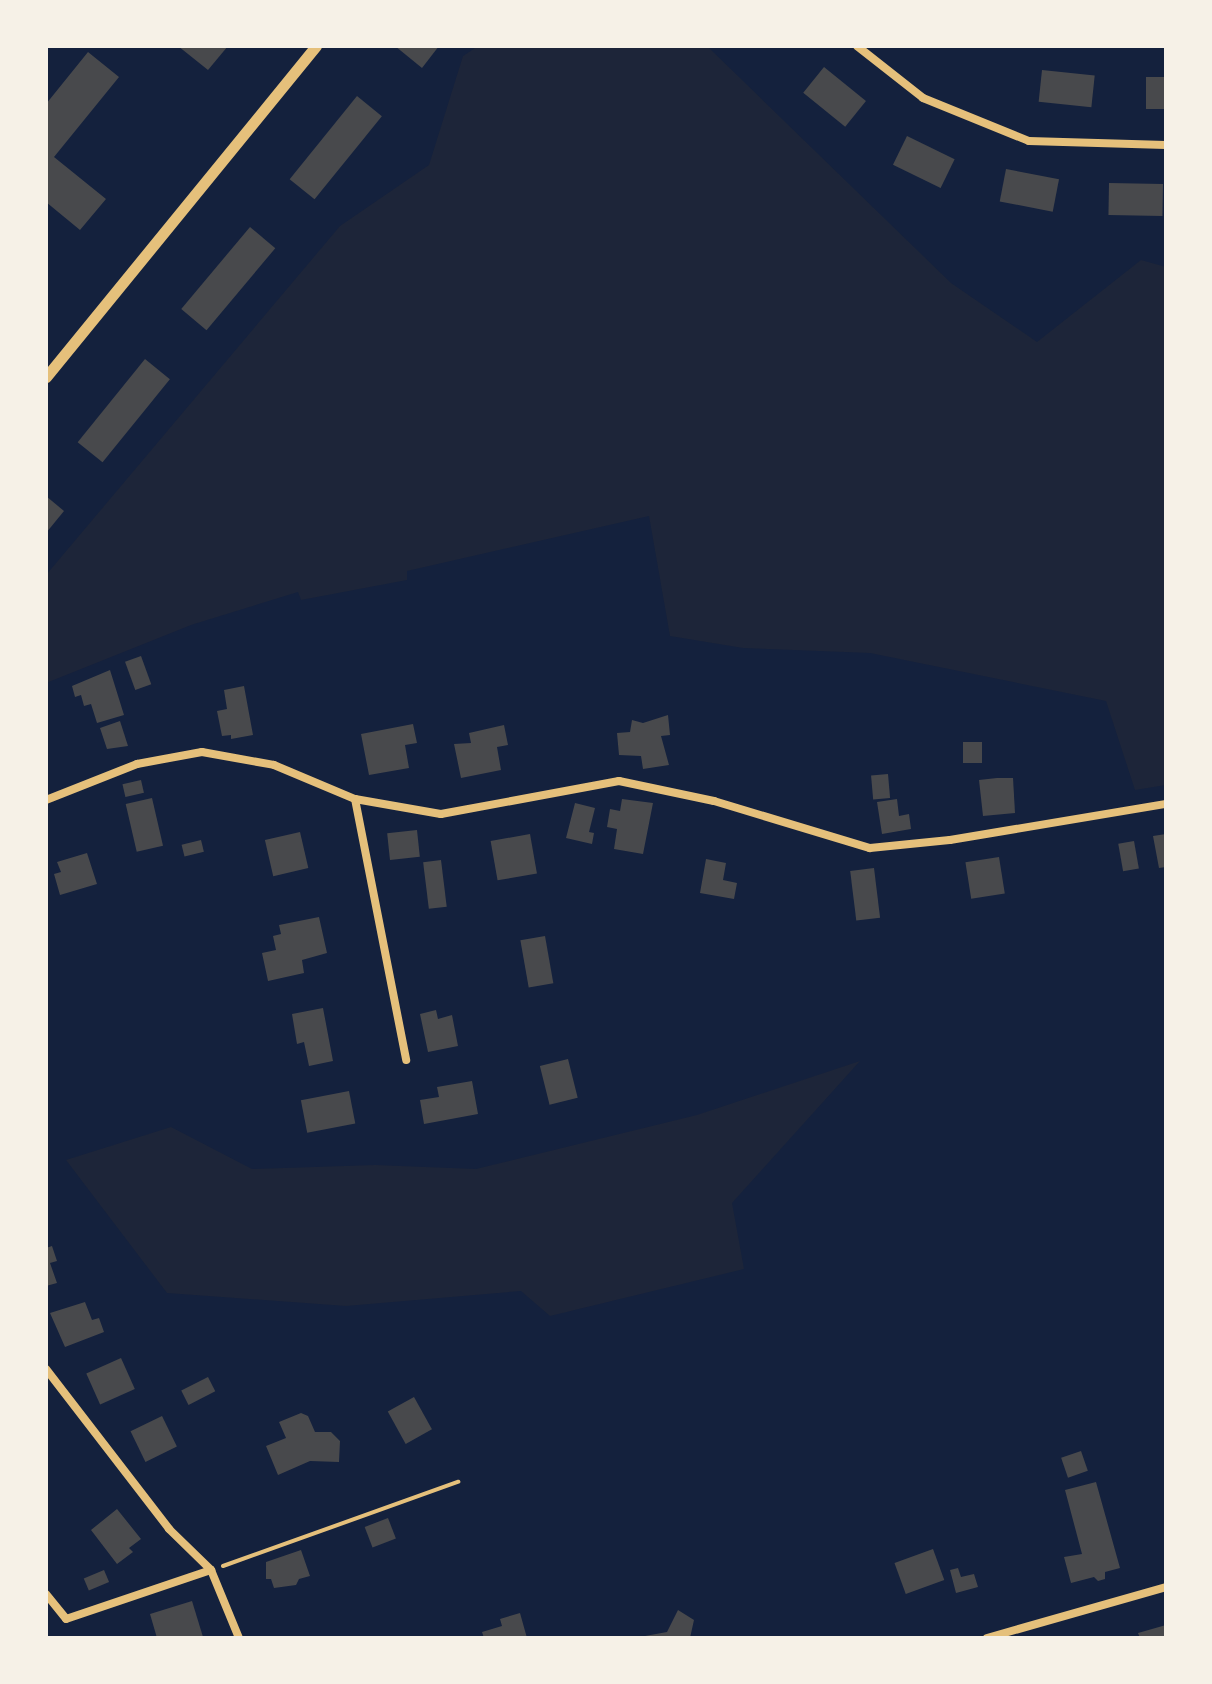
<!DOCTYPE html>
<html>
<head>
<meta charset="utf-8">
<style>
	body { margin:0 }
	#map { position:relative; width:1212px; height:1684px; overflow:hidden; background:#14213d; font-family:"Public Sans",sans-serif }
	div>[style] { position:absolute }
	.green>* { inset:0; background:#1d2539 }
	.building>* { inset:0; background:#48494c; transform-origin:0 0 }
	.path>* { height:4px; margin:-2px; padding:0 2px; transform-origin:2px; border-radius:2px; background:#e5c07b }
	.minor>* { height:8px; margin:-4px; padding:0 4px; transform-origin:4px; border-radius:4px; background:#e5c07b }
	.tertiary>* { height:11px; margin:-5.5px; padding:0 5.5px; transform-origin:5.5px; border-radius:5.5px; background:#e5c07b }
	span { translate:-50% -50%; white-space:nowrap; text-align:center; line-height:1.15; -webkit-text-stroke:6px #f6f1e7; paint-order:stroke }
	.frame { position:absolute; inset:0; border:48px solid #f6f1e7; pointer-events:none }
</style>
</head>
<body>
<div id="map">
	<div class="green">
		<div style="clip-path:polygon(478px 46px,707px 46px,951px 283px,1037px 342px,1141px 260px,1166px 267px,1166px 785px,1135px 790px,1106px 701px,870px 653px,743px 648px,670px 636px,649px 516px,407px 571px,407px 580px,301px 600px,298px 592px,191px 625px,46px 683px,46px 575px,340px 226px,429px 165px,463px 56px)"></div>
		<div style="clip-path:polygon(860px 1061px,732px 1203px,744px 1269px,550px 1316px,521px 1291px,346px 1306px,167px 1293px,66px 1160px,171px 1127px,252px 1169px,375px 1165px,476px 1169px,697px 1115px)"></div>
	</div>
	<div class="building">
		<div style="clip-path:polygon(178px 46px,228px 46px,208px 70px)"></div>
		<div style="clip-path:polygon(395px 46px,439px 46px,422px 68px)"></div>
		<div style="clip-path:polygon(88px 52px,119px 77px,54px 157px,106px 199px,80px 230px,46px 202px,46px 104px)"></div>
		<div style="left:824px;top:67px;width:54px;height:33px;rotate:39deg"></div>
		<div style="left:1042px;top:70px;width:53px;height:32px;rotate:6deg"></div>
		<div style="left:1166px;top:77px;width:32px;height:20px;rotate:90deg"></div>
		<div style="left:357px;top:96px;width:32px;height:107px;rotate:39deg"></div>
		<div style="left:907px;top:136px;width:53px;height:32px;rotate:26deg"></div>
		<div style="left:1006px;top:169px;width:54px;height:33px;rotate:11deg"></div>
		<div style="left:1109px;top:183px;width:54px;height:32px;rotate:1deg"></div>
		<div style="left:250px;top:227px;width:33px;height:107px;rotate:40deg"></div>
		<div style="left:145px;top:359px;width:32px;height:107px;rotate:39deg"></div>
		<div style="clip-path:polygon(46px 496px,64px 511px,46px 533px)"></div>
		<div style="left:141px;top:656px;width:30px;height:17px;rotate:70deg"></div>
		<div style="clip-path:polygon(110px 670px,124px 715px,97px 723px,91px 704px,84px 706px,81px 695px,75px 697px,72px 686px)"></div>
		<div style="clip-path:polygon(244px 686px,253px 735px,231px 739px,231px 735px,222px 736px,217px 711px,227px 709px,224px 690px)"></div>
		<div style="clip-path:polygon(668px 715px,670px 735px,661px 736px,669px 765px,643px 769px,641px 756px,619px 755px,617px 733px,630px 732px,632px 720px,643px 723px)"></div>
		<div style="clip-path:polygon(120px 721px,128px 746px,107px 749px,100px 728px)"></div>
		<div style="clip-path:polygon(413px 724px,417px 743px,405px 745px,409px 768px,369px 775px,361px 734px)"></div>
		<div style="clip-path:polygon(504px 725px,508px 745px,497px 747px,501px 770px,461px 778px,454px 744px,471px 743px,469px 733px)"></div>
		<div style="left:982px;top:742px;width:21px;height:19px;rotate:90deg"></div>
		<div style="left:888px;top:774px;width:24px;height:17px;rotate:85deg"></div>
		<div style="clip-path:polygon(997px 778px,1013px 778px,1015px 813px,983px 816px,979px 780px)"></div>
		<div style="left:141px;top:780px;width:13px;height:19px;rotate:77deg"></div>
		<div style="left:152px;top:798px;width:49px;height:27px;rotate:77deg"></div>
		<div style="clip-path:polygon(622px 799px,653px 803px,643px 854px,614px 849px,617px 829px,607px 827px,610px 809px,620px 811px)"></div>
		<div style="clip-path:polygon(897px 799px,899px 816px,909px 814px,911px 829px,882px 834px,877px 802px)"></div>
		<div style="clip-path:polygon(575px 803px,595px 808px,589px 832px,594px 833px,592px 844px,566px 838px)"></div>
		<div style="left:417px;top:830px;width:27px;height:30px;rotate:84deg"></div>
		<div style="left:300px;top:832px;width:37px;height:36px;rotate:77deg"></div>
		<div style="left:530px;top:834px;width:40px;height:40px;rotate:80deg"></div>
		<div style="clip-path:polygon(1166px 834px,1166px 867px,1159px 868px,1153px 836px)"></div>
		<div style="left:201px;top:840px;width:12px;height:20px;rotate:76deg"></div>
		<div style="left:1134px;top:841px;width:28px;height:16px;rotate:80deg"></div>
		<div style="clip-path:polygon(87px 853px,97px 884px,60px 895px,54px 874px,61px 872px,57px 862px)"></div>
		<div style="left:999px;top:857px;width:37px;height:34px;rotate:81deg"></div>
		<div style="clip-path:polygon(706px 859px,726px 863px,723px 880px,737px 883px,734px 899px,700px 893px)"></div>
		<div style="left:441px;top:860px;width:47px;height:18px;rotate:83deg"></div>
		<div style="left:874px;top:868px;width:50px;height:24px;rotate:83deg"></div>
		<div style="clip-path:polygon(319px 917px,327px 953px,302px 960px,304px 973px,268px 981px,262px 953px,276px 950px,273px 936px,281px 934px,279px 925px)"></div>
		<div style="left:545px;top:936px;width:48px;height:25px;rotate:80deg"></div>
		<div style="clip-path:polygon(323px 1008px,333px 1061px,309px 1066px,304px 1042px,297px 1044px,292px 1014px)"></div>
		<div style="clip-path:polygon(436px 1010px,438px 1019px,452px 1015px,458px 1046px,428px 1052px,420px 1014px)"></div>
		<div style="left:568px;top:1059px;width:40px;height:29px;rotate:76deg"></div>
		<div style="clip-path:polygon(472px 1081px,478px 1114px,424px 1124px,420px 1100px,439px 1097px,437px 1087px)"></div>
		<div style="left:349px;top:1091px;width:33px;height:49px;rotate:79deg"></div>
		<div style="clip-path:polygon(52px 1246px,57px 1261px,50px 1263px,57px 1283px,46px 1286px,46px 1248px)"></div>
		<div style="clip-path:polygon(85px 1302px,92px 1320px,99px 1318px,104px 1332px,65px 1347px,50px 1313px)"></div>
		<div style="left:121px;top:1358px;width:34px;height:38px;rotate:66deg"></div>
		<div style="left:208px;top:1377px;width:16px;height:30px;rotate:63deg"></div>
		<div style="left:414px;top:1397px;width:37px;height:30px;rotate:61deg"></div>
		<div style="clip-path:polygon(301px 1413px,308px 1416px,315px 1432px,331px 1432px,340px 1441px,339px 1462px,310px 1461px,278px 1475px,266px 1446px,286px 1438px,279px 1422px)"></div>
		<div style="left:162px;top:1416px;width:34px;height:35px;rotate:64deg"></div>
		<div style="left:1081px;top:1451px;width:21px;height:21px;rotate:71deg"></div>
		<div style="clip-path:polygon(1096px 1482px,1120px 1568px,1105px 1572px,1105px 1579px,1098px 1581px,1094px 1577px,1071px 1583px,1064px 1557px,1082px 1554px,1065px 1490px)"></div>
		<div style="clip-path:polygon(117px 1509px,141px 1539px,129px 1548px,133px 1552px,117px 1564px,91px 1530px)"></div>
		<div style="left:388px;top:1518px;width:22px;height:25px;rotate:69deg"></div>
		<div style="left:933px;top:1549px;width:33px;height:41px;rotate:70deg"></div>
		<div style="clip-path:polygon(301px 1550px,310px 1576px,299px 1579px,296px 1585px,274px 1588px,271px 1579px,266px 1579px,266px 1562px)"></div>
		<div style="clip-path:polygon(958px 1568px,961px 1577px,974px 1574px,978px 1587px,956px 1593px,950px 1570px)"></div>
		<div style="left:104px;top:1570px;width:13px;height:22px;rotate:67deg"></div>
		<div style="clip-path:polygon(192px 1601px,203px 1637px,157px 1638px,150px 1614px)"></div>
		<div style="clip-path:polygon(678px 1610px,694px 1620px,690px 1638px,634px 1638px,667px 1632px)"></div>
		<div style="clip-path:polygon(520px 1613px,527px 1638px,484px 1638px,482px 1632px,502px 1626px,500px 1619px)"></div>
		<div style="clip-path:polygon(1166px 1625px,1166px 1638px,1140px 1638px,1138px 1633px)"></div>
	</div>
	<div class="path">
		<div style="left:223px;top:1566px;width:250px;rotate:-19.7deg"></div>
	</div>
	<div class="minor">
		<div style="left:857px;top:46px;width:84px;rotate:38.2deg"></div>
		<div style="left:923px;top:98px;width:114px;rotate:22.1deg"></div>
		<div style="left:1029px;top:141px;width:137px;rotate:1.7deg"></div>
		<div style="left:355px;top:799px;width:266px;rotate:78.9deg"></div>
		<div style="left:46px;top:800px;width:98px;rotate:-21.6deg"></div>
		<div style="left:137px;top:764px;width:66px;rotate:-10.5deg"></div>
		<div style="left:202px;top:752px;width:73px;rotate:10.2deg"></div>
		<div style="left:274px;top:765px;width:88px;rotate:22.8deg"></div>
		<div style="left:355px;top:799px;width:87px;rotate:9.9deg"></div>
		<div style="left:441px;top:814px;width:181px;rotate:-10.5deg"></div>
		<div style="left:619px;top:781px;width:97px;rotate:11.9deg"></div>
		<div style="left:714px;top:801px;width:163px;rotate:16.8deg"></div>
		<div style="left:870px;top:848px;width:80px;rotate:-5.7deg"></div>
		<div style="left:950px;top:840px;width:219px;rotate:-9.5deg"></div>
		<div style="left:46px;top:1369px;width:202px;rotate:52.4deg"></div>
		<div style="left:169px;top:1529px;width:59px;rotate:44.3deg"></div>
		<div style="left:211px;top:1570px;width:74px;rotate:67.6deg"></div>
		<div style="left:46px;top:1594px;width:32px;rotate:51deg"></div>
		<div style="left:66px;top:1619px;width:153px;rotate:-18.7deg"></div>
		<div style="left:987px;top:1638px;width:186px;rotate:-15.9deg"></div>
	</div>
	<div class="tertiary">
		<div style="left:46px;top:377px;width:427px;rotate:-50.8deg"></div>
	</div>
	<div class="frame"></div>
</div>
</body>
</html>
